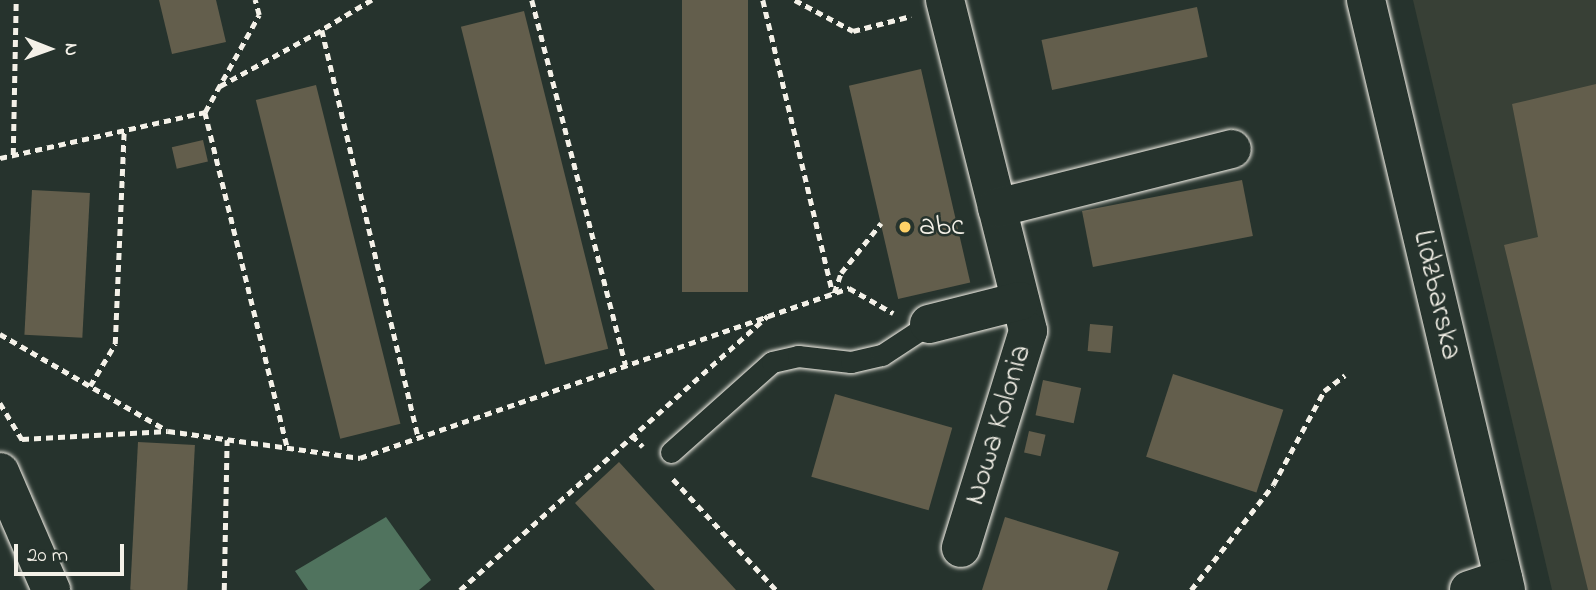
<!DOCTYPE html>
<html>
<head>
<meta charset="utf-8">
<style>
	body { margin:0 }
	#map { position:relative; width:1596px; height:590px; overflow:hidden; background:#26332d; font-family:"Indie Flower",sans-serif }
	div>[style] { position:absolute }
	.built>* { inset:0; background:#384036 }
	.green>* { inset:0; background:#50735e }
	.building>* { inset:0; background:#635e4c; transform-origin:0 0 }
	.path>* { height:4.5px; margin-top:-2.25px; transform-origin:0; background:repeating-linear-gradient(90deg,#f4f1e8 0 7px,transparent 0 12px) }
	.roads { filter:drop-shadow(0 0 2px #f4f1e8) drop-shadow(0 0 2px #f4f1e8) }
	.lane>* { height:21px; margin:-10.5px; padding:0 10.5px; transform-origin:10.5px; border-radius:10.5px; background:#26332d }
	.street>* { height:38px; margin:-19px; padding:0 19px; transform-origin:19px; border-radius:19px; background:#26332d }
	.secondary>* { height:38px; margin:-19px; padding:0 19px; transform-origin:19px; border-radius:19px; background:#26332d }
	.dots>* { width:19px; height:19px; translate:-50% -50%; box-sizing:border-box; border:4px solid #26332d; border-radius:50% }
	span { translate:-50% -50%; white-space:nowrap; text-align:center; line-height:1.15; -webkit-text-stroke:5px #26332d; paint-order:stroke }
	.poi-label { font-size:30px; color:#f4f1e8 }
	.left { translate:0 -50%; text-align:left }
	.street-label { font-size:30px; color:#f4f1e8 }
	.north { position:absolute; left:14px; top:14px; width:70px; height:70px; -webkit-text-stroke:5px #26332d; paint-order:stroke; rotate:91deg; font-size:19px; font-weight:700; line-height:28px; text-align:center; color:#f4f1e8 }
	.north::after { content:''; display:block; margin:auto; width:24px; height:32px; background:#f4f1e8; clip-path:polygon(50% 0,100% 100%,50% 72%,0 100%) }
	.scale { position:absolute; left:14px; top:544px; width:110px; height:32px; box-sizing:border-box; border:4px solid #f4f1e8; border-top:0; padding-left:9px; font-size:21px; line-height:24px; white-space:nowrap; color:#f4f1e8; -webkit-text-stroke:5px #26332d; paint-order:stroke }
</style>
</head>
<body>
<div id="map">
	<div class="built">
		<div style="clip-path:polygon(1413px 0,1596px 0,1596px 590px,1552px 590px)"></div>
	</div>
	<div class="green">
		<div style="clip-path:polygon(386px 517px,431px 580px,419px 590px,308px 590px,295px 571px)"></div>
	</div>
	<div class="building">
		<div style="clip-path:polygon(159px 0,216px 0,226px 42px,172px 54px)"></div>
		<div style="left:682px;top:0;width:66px;height:292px"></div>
		<div style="left:1197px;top:7px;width:51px;height:159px;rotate:78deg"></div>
		<div style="left:524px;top:11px;width:348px;height:65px;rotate:76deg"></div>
		<div style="left:921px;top:69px;width:219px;height:74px;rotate:77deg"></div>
		<div style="clip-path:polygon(1596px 84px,1596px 590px,1588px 590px,1504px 245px,1538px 237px,1512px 104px)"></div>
		<div style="left:316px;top:85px;width:349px;height:62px;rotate:76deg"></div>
		<div style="left:203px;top:140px;width:22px;height:32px;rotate:77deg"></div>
		<div style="left:1242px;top:180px;width:57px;height:163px;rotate:79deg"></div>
		<div style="left:32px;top:190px;width:58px;height:145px;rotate:3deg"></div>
		<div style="left:1090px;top:324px;width:23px;height:27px;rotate:5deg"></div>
		<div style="left:1173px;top:374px;width:116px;height:87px;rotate:18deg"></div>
		<div style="left:1043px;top:380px;width:39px;height:36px;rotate:12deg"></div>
		<div style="left:835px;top:394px;width:122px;height:86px;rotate:16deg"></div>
		<div style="left:1029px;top:431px;width:17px;height:22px;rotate:13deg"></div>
		<div style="left:138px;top:442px;width:57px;height:148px;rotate:3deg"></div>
		<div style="clip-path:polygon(619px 462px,736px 590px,655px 590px,575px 503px)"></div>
		<div style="clip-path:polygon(1005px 517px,1119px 552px,1107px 590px,982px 590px)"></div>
	</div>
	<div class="path">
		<div style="left:372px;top:0;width:58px;rotate:149deg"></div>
		<div style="left:322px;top:30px;width:420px;rotate:76.7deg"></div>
		<div style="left:532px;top:0;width:377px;rotate:75.6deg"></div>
		<div style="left:763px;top:0;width:301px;rotate:76.6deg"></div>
		<div style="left:795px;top:0;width:66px;rotate:28.1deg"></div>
		<div style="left:853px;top:31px;width:60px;rotate:-14.5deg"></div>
		<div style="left:220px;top:86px;width:116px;rotate:-28.8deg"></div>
		<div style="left:205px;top:112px;width:347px;rotate:76.2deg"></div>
		<div style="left:13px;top:155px;width:155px;rotate:-88.9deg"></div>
		<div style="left:0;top:158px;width:210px;rotate:-12.6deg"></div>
		<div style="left:205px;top:112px;width:111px;rotate:-60.9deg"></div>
		<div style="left:259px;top:15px;width:16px;rotate:-105deg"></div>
		<div style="left:834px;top:293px;width:21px;rotate:-71deg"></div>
		<div style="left:841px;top:273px;width:64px;rotate:-51.3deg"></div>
		<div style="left:0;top:334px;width:192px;rotate:30deg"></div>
		<div style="left:90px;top:386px;width:49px;rotate:-59.2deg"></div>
		<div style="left:115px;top:344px;width:214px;rotate:-87.6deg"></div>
		<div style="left:0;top:403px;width:44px;rotate:58.8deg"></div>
		<div style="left:632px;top:435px;width:16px;rotate:47deg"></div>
		<div style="left:22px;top:439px;width:146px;rotate:-3.1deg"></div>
		<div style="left:168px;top:431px;width:194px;rotate:8deg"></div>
		<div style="left:360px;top:458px;width:518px;rotate:-19.17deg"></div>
		<div style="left:849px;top:288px;width:51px;rotate:29.6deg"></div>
		<div style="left:673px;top:479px;width:151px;rotate:47.1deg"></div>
		<div style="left:224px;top:590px;width:150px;rotate:-88.9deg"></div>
		<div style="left:460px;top:590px;width:412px;rotate:-41.7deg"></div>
		<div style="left:1191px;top:590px;width:133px;rotate:-52deg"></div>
		<div style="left:1273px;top:485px;width:107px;rotate:-61.5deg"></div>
		<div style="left:1324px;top:391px;width:26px;rotate:-37deg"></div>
	</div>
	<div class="roads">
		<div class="lane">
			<div style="left:671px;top:452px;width:135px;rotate:-41.7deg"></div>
			<div style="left:772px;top:362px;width:27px;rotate:-13deg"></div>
			<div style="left:798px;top:356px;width:53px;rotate:6.5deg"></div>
			<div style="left:851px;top:362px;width:32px;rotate:-13deg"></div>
			<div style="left:882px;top:355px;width:56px;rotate:-33.4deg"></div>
		</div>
		<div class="street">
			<div style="left:945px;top:0;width:341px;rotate:75.9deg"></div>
			<div style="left:1028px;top:331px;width:227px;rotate:107.2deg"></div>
			<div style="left:997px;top:208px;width:242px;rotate:-14.1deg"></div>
			<div style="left:929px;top:324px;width:94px;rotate:-14.2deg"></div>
			<div style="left:0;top:472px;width:129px;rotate:66.6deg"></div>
		</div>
		<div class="secondary">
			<div style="left:1366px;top:0;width:606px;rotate:76.65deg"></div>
			<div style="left:1469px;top:590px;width:36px;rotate:-18deg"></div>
		</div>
	</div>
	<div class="dots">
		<div style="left:905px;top:227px;background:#ffd166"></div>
	</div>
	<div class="poi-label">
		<span class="left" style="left:919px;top:227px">abc</span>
	</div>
	<div class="street-label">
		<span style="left:1436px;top:295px;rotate:77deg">Lidzbarska</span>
		<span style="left:999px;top:425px;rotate:-73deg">Nowa Kolonia</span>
	</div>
	<div class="north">N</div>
	<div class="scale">20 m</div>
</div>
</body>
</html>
